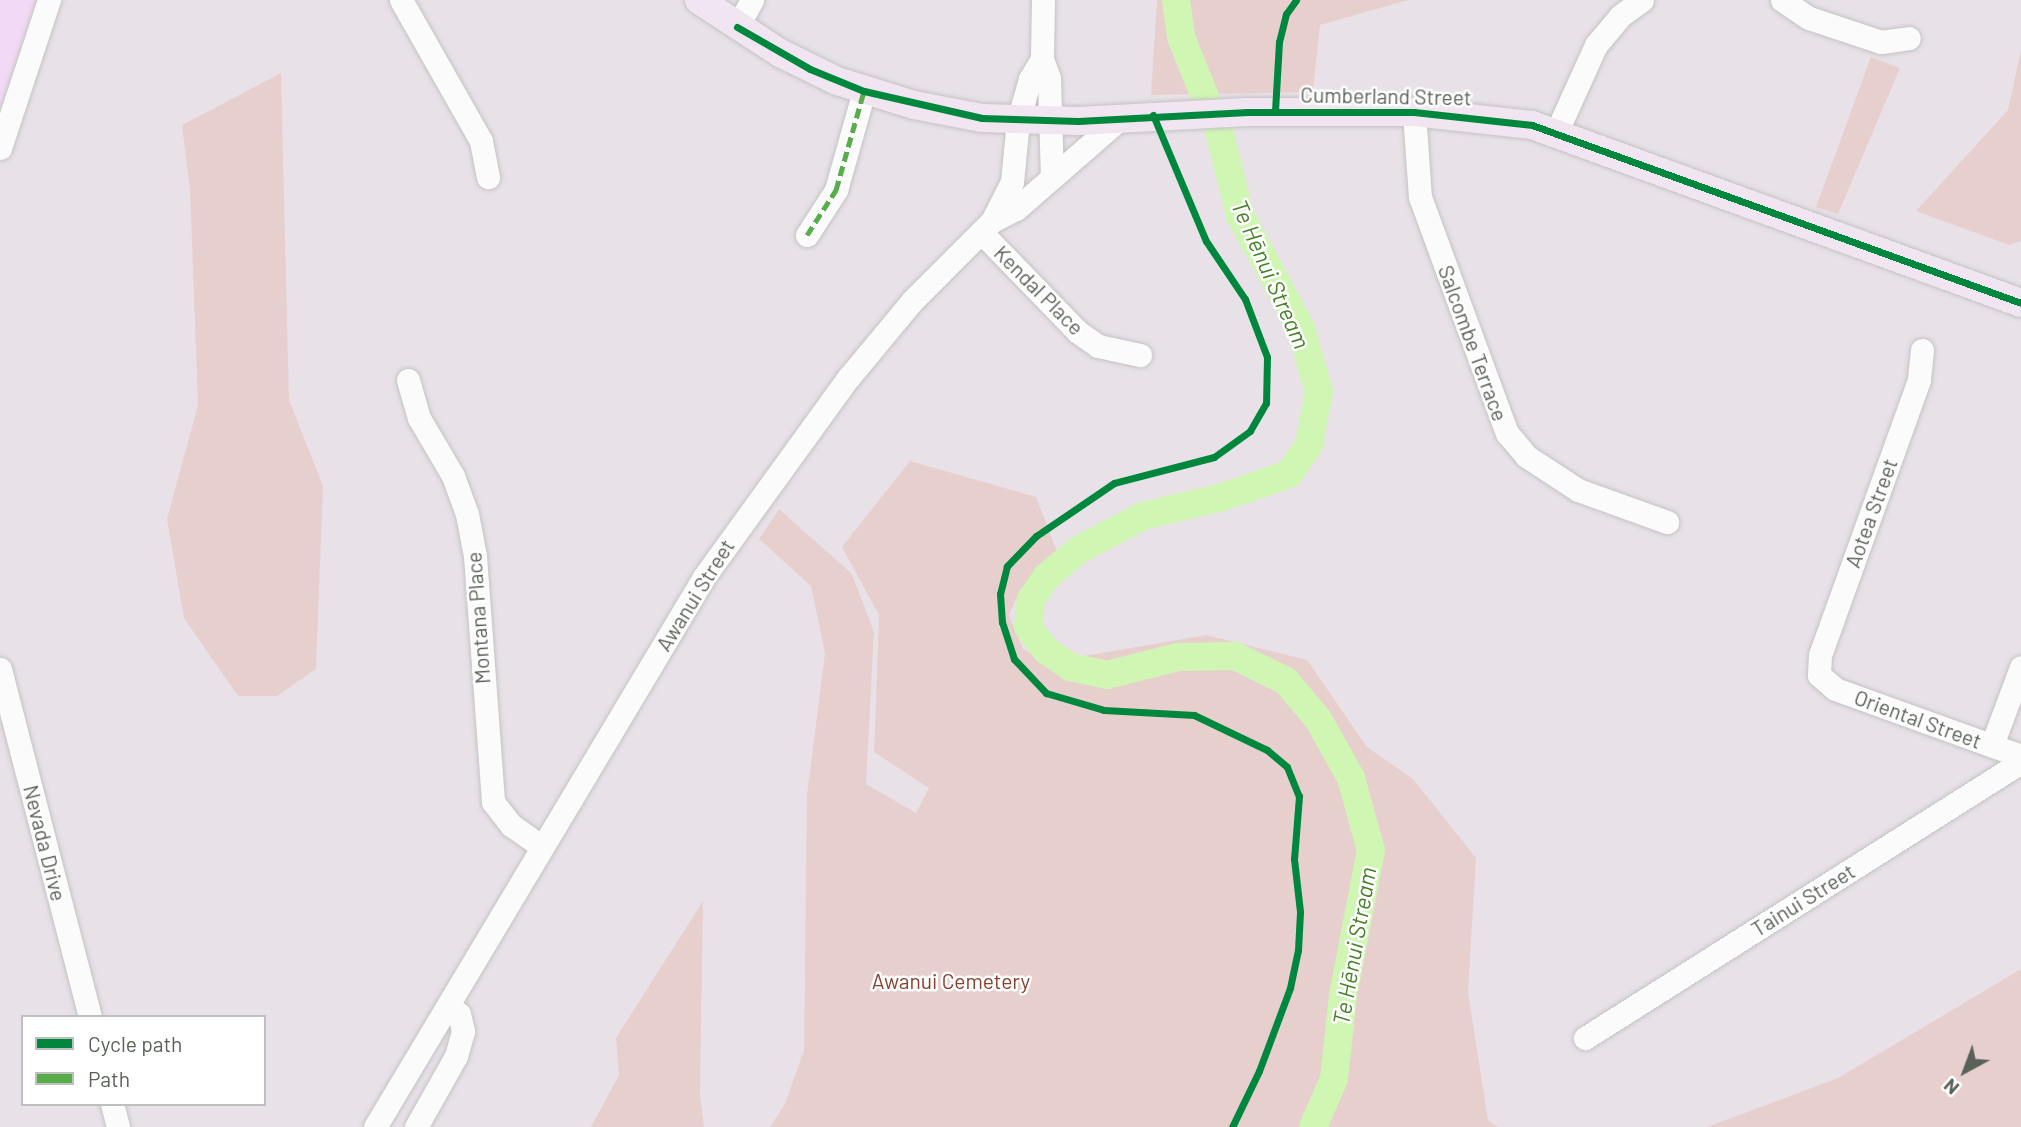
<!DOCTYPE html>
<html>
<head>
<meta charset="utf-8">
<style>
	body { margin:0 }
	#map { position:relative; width:2021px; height:1127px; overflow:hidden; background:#e8e2e8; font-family:Barlow,sans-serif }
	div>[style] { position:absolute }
	.commercial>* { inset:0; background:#f2d9f5 }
	.green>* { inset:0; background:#e7cfce }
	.river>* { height:28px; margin:-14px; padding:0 14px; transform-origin:14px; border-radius:14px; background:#d0f6b3 }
	.roads { filter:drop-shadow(0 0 2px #c4c3c3) drop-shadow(0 0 2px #c4c3c3) }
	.minor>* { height:23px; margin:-11.5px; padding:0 11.5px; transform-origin:11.5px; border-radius:11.5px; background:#fcfbfc }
	.major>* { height:28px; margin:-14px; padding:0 14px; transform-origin:14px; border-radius:14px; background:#f1e5f1 }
	.quiet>* { height:5px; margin-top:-2.5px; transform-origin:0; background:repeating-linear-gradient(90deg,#58ac4a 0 10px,transparent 0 15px) }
	.cycleway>* { height:7px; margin:-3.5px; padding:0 3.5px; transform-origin:3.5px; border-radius:3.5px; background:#00873e }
	span { translate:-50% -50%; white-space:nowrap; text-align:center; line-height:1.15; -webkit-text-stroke:5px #fff; paint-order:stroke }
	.street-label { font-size:21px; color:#5a6158 }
	.park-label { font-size:21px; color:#8a402e }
	.water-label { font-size:23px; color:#458127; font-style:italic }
	.legend { position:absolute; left:21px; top:1015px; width:245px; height:91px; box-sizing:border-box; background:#fff; border:2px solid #bdc0bc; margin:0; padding:9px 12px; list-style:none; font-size:21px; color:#5a6158 }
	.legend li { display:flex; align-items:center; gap:14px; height:35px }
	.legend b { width:35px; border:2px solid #bdc0bc }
	.north { position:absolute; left:1930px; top:1036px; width:70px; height:70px; -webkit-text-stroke:5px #fff; paint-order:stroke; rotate:221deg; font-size:19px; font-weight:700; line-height:28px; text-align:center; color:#5a6158 }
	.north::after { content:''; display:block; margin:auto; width:24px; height:32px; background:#5a6158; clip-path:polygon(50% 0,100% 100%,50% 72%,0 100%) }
</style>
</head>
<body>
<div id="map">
	<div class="commercial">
		<div style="clip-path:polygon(0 0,36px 0,0 107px)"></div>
	</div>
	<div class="green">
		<div style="clip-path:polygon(1157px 0,1408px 0,1320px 25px,1313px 92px,1151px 95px)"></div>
		<div style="clip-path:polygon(2021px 50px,2021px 241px,2009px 245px,1916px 211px,2008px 110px)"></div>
		<div style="clip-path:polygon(1871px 57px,1900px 68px,1838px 214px,1816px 207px)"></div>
		<div style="clip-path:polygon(281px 73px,289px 400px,323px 486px,316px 669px,277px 696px,238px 696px,184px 618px,167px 519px,198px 405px,190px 190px,182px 125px)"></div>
		<div style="clip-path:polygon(910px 461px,1036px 497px,1060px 559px,1021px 588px,1009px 615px,1023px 649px,1049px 662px,1206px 635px,1307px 660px,1367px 747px,1413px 779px,1476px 858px,1468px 992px,1488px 1120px,1498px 1127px,770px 1127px,785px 1104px,804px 1050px,807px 795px,825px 653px,811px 586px,759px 539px,779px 509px,852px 574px,874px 632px,866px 784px,916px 813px,929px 788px,874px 752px,879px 615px,842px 547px)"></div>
		<div style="clip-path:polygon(703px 901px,700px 1095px,704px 1127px,591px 1127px,619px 1075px,616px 1038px)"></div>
		<div style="clip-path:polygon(2021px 969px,2021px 1127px,1707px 1127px,1838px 1078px)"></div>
	</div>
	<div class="river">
		<div style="left:1176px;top:0;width:37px;rotate:82deg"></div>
		<div style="left:1181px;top:37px;width:105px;rotate:68.1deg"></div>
		<div style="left:1220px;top:134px;width:83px;rotate:76.1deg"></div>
		<div style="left:1240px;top:215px;width:128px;rotate:61.6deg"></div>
		<div style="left:1301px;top:328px;width:66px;rotate:74.3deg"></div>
		<div style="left:1319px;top:392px;width:54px;rotate:100.7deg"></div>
		<div style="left:1309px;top:445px;width:35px;rotate:125deg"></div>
		<div style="left:1289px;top:474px;width:70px;rotate:160.8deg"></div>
		<div style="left:1223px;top:497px;width:82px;rotate:166.6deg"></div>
		<div style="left:1143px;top:516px;width:71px;rotate:152.4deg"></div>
		<div style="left:1080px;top:549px;width:43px;rotate:140.7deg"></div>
		<div style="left:1047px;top:576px;width:29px;rotate:124deg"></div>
		<div style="left:1031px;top:600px;width:27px;rotate:96deg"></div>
		<div style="left:1028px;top:627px;width:29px;rotate:52deg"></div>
		<div style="left:1046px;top:650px;width:29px;rotate:35deg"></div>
		<div style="left:1070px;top:667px;width:38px;rotate:12deg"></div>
		<div style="left:1107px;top:675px;width:73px;rotate:-14.2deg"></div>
		<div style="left:1178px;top:657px;width:57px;rotate:-1deg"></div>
		<div style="left:1235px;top:656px;width:57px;rotate:26.1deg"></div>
		<div style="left:1286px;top:681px;width:50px;rotate:49.9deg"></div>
		<div style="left:1318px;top:719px;width:68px;rotate:60.8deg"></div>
		<div style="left:1351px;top:778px;width:75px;rotate:74.5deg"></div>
		<div style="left:1371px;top:850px;width:149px;rotate:100.9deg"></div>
		<div style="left:1343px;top:996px;width:83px;rotate:96.2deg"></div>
		<div style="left:1334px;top:1079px;width:52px;rotate:113.6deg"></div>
	</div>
	<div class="roads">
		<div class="minor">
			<div style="left:401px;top:0;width:162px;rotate:60.4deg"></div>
			<div style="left:481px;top:141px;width:37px;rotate:79deg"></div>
			<div style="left:1043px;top:0;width:59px;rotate:91deg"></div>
			<div style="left:1042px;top:59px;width:20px;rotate:70deg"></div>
			<div style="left:1049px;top:78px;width:99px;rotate:88.3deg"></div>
			<div style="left:1782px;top:0;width:32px;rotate:34deg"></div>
			<div style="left:1809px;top:18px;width:76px;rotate:18.4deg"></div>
			<div style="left:1881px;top:42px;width:28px;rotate:-8deg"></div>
			<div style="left:737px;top:27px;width:31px;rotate:-61deg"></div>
			<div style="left:1414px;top:112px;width:85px;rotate:86deg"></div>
			<div style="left:1420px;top:197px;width:252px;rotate:69.8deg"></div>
			<div style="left:1507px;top:433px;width:30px;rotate:50deg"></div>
			<div style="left:1526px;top:456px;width:62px;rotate:33.2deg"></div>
			<div style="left:1578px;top:490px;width:95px;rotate:19.8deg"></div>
			<div style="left:1556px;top:133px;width:97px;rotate:-65.6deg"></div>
			<div style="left:1596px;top:45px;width:38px;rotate:-50deg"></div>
			<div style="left:1620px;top:16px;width:27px;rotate:-36deg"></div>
			<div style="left:0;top:148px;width:156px;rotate:-71.7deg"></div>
			<div style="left:992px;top:221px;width:44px;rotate:-62.9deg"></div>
			<div style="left:1012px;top:182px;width:61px;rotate:-84.4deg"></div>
			<div style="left:1018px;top:121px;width:44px;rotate:-74.1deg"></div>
			<div style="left:1030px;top:79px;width:23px;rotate:-59deg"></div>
			<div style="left:981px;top:232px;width:139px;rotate:45.9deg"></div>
			<div style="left:1078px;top:332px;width:24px;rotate:35deg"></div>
			<div style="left:1098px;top:346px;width:43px;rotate:12.1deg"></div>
			<div style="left:807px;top:235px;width:54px;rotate:-57.2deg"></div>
			<div style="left:836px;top:190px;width:103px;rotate:-74.2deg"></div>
			<div style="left:1922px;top:350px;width:30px;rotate:96deg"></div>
			<div style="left:1919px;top:380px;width:292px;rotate:109.8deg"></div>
			<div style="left:1820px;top:655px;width:20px;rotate:93deg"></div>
			<div style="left:1819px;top:675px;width:21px;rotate:41deg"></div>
			<div style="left:1835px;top:689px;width:198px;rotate:19.8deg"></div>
			<div style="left:408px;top:380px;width:40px;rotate:74deg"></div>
			<div style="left:419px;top:418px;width:67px;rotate:59.6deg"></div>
			<div style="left:453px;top:476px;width:40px;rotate:69.8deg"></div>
			<div style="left:467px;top:514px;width:43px;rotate:79.2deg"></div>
			<div style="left:475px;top:556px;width:247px;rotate:85.8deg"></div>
			<div style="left:493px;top:802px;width:29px;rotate:52deg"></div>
			<div style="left:511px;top:825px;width:38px;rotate:35deg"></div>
			<div style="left:0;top:669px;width:359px;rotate:75.5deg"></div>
			<div style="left:1992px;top:745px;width:83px;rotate:-69.6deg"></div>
			<div style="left:1585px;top:1038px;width:516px;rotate:-32.33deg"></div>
			<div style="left:112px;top:1104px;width:24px;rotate:75deg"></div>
			<div style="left:375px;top:1127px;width:641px;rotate:-59.11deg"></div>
			<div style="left:704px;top:577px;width:247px;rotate:-54.1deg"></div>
			<div style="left:849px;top:377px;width:99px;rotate:-50.3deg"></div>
			<div style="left:912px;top:301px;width:113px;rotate:-45deg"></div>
			<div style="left:992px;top:221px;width:27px;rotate:-27deg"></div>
			<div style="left:1016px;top:209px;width:140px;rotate:-41deg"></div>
			<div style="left:416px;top:1127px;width:81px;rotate:-60.6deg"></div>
			<div style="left:456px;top:1056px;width:26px;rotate:-74deg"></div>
			<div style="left:463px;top:1031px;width:17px;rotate:-103deg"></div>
			<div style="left:459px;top:1014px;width:14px;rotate:-141deg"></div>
		</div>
		<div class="major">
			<div style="left:699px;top:0;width:97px;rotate:33.2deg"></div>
			<div style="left:780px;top:53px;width:64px;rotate:26.2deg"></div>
			<div style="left:837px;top:81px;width:81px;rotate:17.3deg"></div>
			<div style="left:914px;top:105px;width:69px;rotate:10.8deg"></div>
			<div style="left:982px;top:118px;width:96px;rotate:1.8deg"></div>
			<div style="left:1078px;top:121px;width:170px;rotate:-3deg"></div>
			<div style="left:1248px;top:112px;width:166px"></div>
			<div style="left:1414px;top:112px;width:119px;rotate:6.3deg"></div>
			<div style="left:1532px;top:125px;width:520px;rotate:20deg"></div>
		</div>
	</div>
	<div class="quiet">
		<div style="left:807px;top:235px;width:54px;rotate:-57.2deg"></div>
		<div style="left:836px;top:190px;width:103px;rotate:-74.2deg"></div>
	</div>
	<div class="cycleway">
		<div style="left:737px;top:27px;width:84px;rotate:29.9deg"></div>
		<div style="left:810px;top:69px;width:58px;rotate:22.2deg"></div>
		<div style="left:864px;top:91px;width:121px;rotate:12.9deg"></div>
		<div style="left:982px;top:118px;width:96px;rotate:1.8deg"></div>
		<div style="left:1078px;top:121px;width:170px;rotate:-3deg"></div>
		<div style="left:1248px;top:112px;width:166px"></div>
		<div style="left:1414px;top:112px;width:119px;rotate:6.3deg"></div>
		<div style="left:1532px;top:125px;width:520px;rotate:20deg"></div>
		<div style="left:1275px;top:111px;width:69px;rotate:-86.7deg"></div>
		<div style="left:1279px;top:42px;width:29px;rotate:-76deg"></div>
		<div style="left:1286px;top:14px;width:17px;rotate:-54deg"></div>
		<div style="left:1153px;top:115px;width:137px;rotate:67.2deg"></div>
		<div style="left:1206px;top:241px;width:70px;rotate:56.1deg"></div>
		<div style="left:1245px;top:299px;width:62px;rotate:69.2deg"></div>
		<div style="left:1267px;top:357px;width:46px;rotate:91.2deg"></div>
		<div style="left:1266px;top:403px;width:32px;rotate:120deg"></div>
		<div style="left:1250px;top:431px;width:44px;rotate:144.2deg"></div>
		<div style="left:1214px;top:457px;width:103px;rotate:165.4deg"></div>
		<div style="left:1114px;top:483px;width:94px;rotate:145.8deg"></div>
		<div style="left:1036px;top:536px;width:42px;rotate:134deg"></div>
		<div style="left:1007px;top:566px;width:29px;rotate:104deg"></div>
		<div style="left:1000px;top:594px;width:28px;rotate:86deg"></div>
		<div style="left:1002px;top:622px;width:39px;rotate:72deg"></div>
		<div style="left:1014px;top:659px;width:47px;rotate:46.7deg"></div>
		<div style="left:1046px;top:693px;width:60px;rotate:16.3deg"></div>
		<div style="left:1104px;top:710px;width:90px;rotate:3.2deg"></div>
		<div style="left:1194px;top:715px;width:81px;rotate:25.6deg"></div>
		<div style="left:1267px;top:750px;width:26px;rotate:40deg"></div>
		<div style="left:1287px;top:767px;width:31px;rotate:68deg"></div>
		<div style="left:1299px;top:796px;width:63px;rotate:94.5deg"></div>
		<div style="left:1294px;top:859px;width:53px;rotate:83.5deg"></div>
		<div style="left:1300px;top:912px;width:38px;rotate:93deg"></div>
		<div style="left:1298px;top:950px;width:39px;rotate:102deg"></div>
		<div style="left:1290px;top:988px;width:89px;rotate:110.5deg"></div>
		<div style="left:1259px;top:1071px;width:62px;rotate:115.7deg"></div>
	</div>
	<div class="street-label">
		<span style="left:1386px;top:96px;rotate:1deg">Cumberland Street</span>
		<span style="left:1039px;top:290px;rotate:45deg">Kendal Place</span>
		<span style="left:1473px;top:343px;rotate:70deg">Salcombe Terrace</span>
		<span style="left:1871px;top:513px;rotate:-70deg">Aotea Street</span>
		<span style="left:695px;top:595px;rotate:-58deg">Awanui Street</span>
		<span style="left:478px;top:618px;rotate:-94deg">Montana Place</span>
		<span style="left:1918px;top:719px;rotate:20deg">Oriental Street</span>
		<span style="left:45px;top:843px;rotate:76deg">Nevada Drive</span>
		<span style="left:1803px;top:900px;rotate:-32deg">Tainui Street</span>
	</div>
	<div class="park-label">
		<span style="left:951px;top:981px">Awanui Cemetery</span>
	</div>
	<div class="water-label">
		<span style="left:1271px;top:274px;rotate:66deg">Te Hēnui Stream</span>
		<span style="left:1354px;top:946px;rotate:-80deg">Te Hēnui Stream</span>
	</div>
	<ul class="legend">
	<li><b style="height:9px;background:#00873e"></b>Cycle path</li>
	<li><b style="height:9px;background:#58ac4a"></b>Path</li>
	</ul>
	<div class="north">N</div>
</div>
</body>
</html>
